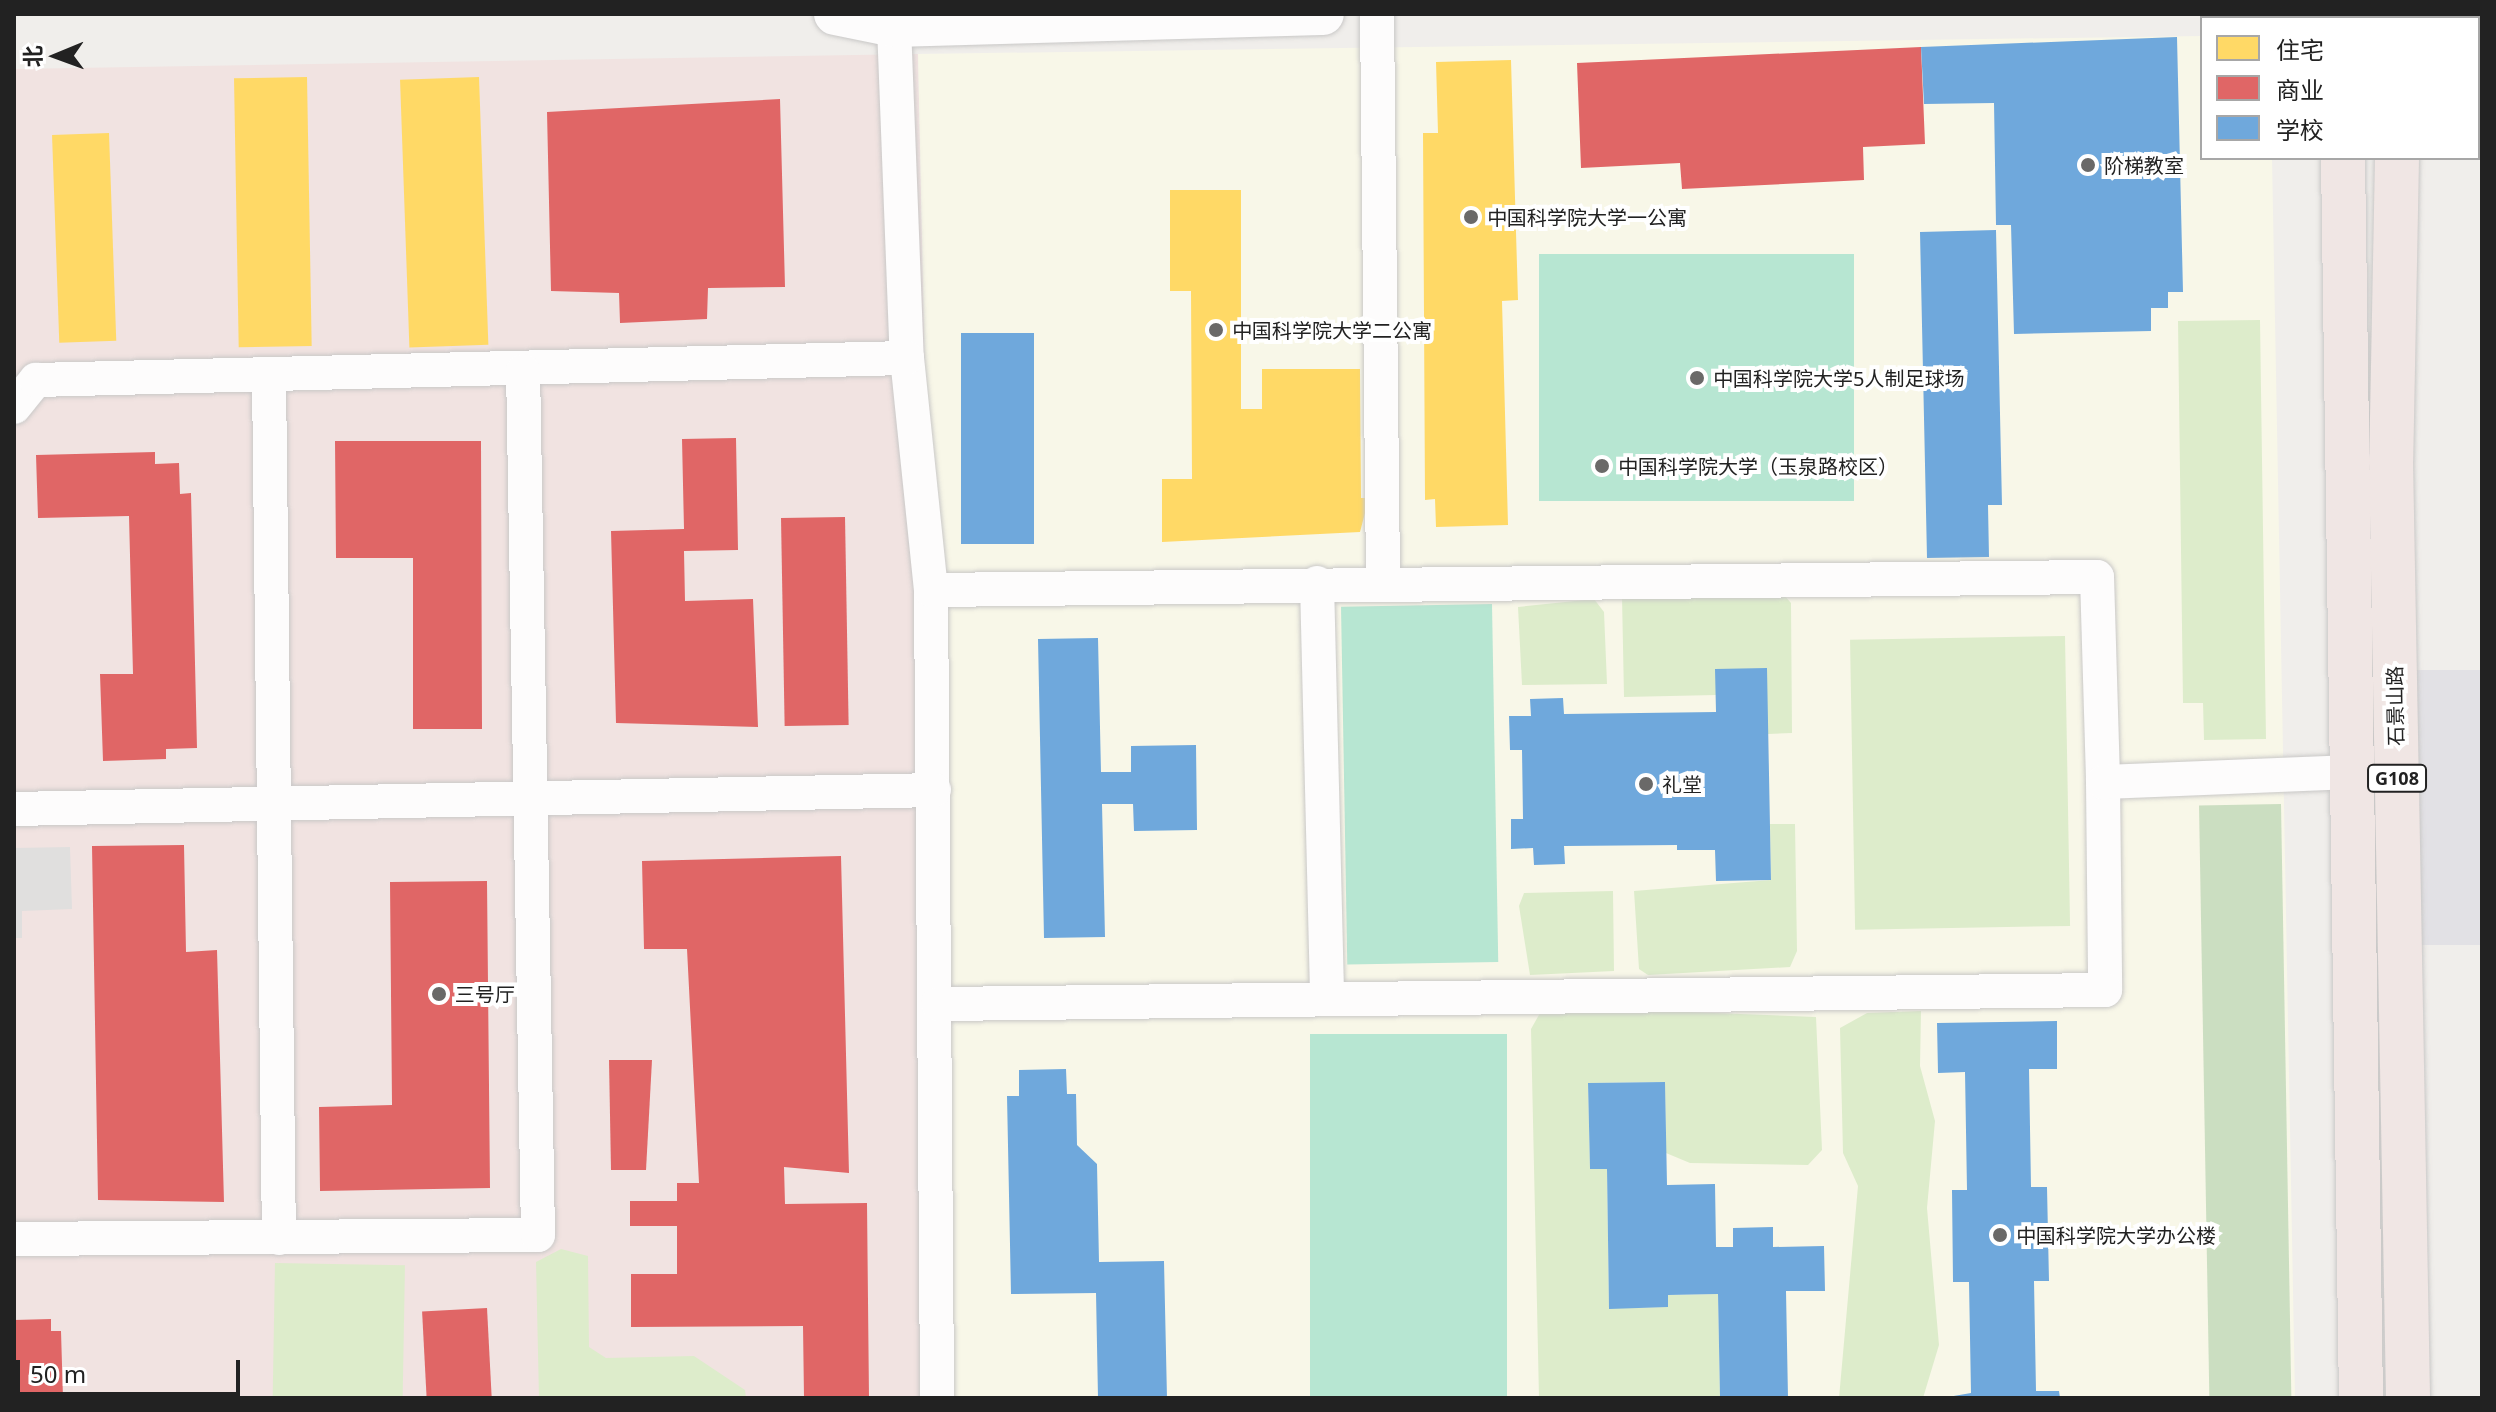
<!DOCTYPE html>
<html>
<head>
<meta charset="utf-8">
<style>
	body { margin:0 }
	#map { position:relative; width:2496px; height:1412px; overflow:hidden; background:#f0eeeb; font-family:"Noto Sans","Noto Sans SC",sans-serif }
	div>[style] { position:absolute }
	.commercial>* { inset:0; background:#f1e3e1 }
	.education>* { inset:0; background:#f8f7e8 }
	.grass>* { inset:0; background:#ddeccb; transform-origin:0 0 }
	.forest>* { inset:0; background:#cbdec1; transform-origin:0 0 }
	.pitch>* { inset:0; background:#b7e6d2; transform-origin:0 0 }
	.parking>* { inset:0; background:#e0dfde }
	.plaza>* { inset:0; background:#e2e1e5; transform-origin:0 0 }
	.homes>* { inset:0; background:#ffd966; transform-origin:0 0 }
	.shops>* { inset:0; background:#e06666; transform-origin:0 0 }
	.schools>* { inset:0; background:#6fa8dc; transform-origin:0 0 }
	.roads { filter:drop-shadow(0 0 2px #c9c8c7) drop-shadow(0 0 2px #c9c8c7) }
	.minor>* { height:34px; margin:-17px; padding:0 17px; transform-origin:17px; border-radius:17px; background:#fdfcfc }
	.tertiary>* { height:42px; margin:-21px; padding:0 21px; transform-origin:21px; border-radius:21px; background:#fdfcfc }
	.trunk>* { height:44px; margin:-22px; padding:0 22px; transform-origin:22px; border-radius:22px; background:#f0e6e4 }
	.dots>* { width:22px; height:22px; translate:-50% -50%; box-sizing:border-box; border:4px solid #fff; border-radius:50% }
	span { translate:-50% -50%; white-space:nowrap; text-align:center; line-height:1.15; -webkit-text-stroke:8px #fff; paint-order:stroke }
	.shield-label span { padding:2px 6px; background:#fff; border:2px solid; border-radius:6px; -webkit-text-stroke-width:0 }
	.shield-label { font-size:18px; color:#222; font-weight:700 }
	.poi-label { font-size:20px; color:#222 }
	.left { translate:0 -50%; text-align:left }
	.street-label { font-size:20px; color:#222 }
	.frame { position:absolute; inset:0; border:16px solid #222; pointer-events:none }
	.legend { position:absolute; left:2200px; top:16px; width:280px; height:144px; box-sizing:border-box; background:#fff; border:2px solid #a7a7a7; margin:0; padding:10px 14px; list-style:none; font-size:24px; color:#222 }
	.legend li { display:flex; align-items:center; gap:16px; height:40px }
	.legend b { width:40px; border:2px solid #a7a7a7 }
	.north { position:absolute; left:16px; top:16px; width:80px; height:80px; -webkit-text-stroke:6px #fff; paint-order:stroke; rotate:269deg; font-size:22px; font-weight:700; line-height:32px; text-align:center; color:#222 }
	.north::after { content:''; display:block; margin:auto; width:28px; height:36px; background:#222; clip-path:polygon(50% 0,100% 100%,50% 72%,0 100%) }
	.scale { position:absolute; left:16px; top:1360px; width:224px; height:36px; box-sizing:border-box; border:4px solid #222; border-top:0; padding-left:10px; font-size:24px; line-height:28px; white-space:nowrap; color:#222; -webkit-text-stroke:6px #fff; paint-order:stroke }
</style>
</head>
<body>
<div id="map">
	<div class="commercial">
		<div style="clip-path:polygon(918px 54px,934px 790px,937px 1398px,14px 1398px,14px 69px)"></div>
	</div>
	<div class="education">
		<div style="clip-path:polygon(2202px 36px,2202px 158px,2272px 158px,2295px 1398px,937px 1398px,934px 790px,918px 54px)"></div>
	</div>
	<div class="grass">
		<div style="clip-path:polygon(2260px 320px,2266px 739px,2204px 740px,2203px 703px,2183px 703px,2178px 321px)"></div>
		<div style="clip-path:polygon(1784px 595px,1791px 603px,1792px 733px,1768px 734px,1716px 695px,1624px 697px,1622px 597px)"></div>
		<div style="clip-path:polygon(1594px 599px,1604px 612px,1607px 684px,1522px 685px,1518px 607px)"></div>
		<div style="left:2065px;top:636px;width:290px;height:215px;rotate:89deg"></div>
		<div style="clip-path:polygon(1770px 824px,1795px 824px,1797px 951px,1790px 967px,1648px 975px,1639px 969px,1634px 891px,1771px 880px)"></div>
		<div style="clip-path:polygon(1613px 891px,1614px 971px,1530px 975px,1519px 906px,1524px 893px)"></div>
		<div style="clip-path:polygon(1556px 1007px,1816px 1017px,1822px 1150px,1808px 1165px,1690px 1163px,1666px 1153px,1665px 1082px,1588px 1083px,1590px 1168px,1607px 1169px,1609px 1308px,1668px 1307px,1668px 1295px,1718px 1294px,1720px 1398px,1539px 1398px,1531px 1029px,1540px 1013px)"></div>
		<div style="clip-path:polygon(1921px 1011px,1920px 1066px,1935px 1121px,1927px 1208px,1939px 1345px,1923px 1398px,1839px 1398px,1858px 1186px,1843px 1153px,1840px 1028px,1867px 1013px)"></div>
		<div style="clip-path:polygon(561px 1249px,588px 1256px,589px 1347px,606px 1358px,694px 1356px,745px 1390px,746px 1398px,539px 1398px,536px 1262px)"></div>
		<div style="left:275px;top:1263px;width:130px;height:135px;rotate:1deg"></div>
	</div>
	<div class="forest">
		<div style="left:2281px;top:804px;width:594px;height:82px;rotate:89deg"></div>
	</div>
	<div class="pitch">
		<div style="left:1854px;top:254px;width:247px;height:315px;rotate:90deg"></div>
		<div style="left:1492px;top:604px;width:358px;height:151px;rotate:89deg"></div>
		<div style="left:1507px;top:1034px;width:364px;height:197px;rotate:90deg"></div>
	</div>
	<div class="parking">
		<div style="clip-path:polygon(70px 847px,72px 909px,22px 911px,22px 938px,14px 938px,14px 848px)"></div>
	</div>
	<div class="plaza">
		<div style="left:2482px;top:670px;width:275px;height:88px;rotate:90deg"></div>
	</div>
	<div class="homes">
		<div style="clip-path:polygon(1511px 60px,1518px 300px,1502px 301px,1508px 525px,1436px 527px,1435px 499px,1425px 500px,1423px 133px,1438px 133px,1436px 62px)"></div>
		<div style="left:307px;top:77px;width:269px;height:73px;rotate:89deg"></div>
		<div style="left:479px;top:77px;width:268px;height:79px;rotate:88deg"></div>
		<div style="left:109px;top:133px;width:208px;height:57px;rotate:88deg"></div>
		<div style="clip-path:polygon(1170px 190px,1241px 190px,1241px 409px,1262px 409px,1262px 369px,1360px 369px,1361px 498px,1369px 498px,1360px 532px,1162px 542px,1162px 479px,1192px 479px,1191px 291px,1170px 291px)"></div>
	</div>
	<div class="shops">
		<div style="clip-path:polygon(1921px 47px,1925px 144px,1863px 147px,1864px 180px,1682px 189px,1680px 163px,1581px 168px,1577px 63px)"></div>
		<div style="clip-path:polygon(780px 99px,785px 287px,708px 288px,707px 319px,620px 323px,619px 293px,551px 291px,547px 112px)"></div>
		<div style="clip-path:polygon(736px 438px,738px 550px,684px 551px,685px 601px,753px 599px,758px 727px,616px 723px,611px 531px,684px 529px,682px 439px)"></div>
		<div style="clip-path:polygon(335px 441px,481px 441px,482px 729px,413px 729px,413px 558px,336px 558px)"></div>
		<div style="clip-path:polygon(155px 452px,155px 464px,179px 463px,180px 494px,191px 493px,197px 748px,166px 749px,166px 759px,103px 761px,100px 674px,133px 674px,129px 516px,38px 518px,36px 455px)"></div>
		<div style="left:845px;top:517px;width:208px;height:64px;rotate:89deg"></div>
		<div style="clip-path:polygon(184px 845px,186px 952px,217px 950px,224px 1202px,98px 1200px,92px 846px)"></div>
		<div style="clip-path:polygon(841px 856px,849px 1173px,784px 1167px,785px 1204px,867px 1203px,869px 1398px,804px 1398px,803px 1326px,631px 1327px,631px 1274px,677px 1274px,677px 1226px,630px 1226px,630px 1201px,677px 1201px,677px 1183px,699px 1183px,687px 949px,644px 949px,642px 861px)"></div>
		<div style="clip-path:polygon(487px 881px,490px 1188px,320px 1191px,319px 1107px,392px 1105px,390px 882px)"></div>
		<div style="clip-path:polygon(609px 1060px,652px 1060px,646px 1170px,611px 1170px)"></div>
		<div style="left:487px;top:1308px;width:90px;height:65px;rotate:87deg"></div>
		<div style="clip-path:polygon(51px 1319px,51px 1331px,61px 1331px,63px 1398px,14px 1398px,14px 1320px)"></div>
	</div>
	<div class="schools">
		<div style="clip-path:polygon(2177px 37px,2183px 292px,2168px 292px,2168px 308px,2151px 308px,2151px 331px,2014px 334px,2011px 225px,1996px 225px,1994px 103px,1924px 104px,1921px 47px)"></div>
		<div style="clip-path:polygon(1996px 230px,2002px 505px,1988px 505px,1989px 557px,1927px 558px,1920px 232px)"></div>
		<div style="left:961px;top:333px;width:73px;height:211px"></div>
		<div style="clip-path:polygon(1098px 638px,1101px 772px,1131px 772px,1131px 746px,1196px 745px,1197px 830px,1134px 831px,1133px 804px,1102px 804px,1105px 937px,1044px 938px,1038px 639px)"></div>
		<div style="clip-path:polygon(1767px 668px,1771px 880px,1716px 881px,1715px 850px,1677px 850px,1677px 845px,1564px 846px,1565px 864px,1534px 865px,1533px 848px,1511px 849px,1511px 819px,1523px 819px,1522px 750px,1510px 750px,1509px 716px,1531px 716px,1530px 699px,1563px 698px,1564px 714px,1716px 712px,1715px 669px)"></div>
		<div style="clip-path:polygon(2057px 1021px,2057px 1069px,2029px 1069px,2031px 1187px,2047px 1187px,2049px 1281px,2034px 1281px,2036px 1391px,2059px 1391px,2060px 1398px,1942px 1398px,1971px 1393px,1969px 1282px,1953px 1282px,1952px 1190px,1967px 1190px,1965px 1072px,1938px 1073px,1937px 1023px)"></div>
		<div style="clip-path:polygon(1066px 1069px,1067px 1094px,1076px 1094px,1077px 1145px,1097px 1164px,1099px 1262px,1164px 1261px,1167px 1398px,1098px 1398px,1096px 1293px,1011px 1294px,1007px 1096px,1019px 1096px,1019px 1070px)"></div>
		<div style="clip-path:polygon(1665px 1082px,1667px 1185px,1715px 1184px,1716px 1247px,1733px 1247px,1733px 1228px,1773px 1227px,1773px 1247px,1824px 1246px,1825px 1291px,1786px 1291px,1788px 1398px,1720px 1398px,1718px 1294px,1668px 1295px,1668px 1307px,1609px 1309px,1607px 1169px,1590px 1169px,1588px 1083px)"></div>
	</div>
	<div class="roads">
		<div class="minor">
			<div style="left:1377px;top:14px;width:568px;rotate:89.39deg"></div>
			<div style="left:894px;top:26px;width:332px;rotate:87.8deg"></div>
			<div style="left:907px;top:358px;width:233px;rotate:84.1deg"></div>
			<div style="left:931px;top:590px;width:808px;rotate:89.57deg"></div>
			<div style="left:269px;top:376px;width:862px;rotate:89.34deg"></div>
			<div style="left:14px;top:407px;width:35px;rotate:-51deg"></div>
			<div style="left:36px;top:380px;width:871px;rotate:-1.45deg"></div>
			<div style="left:1317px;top:583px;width:416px;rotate:88.6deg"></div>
			<div style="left:931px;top:590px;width:1166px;rotate:-0.64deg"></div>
			<div style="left:2097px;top:577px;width:205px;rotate:88.3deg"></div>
			<div style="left:2103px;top:782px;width:208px;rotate:89.4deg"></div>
			<div style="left:2105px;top:990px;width:1167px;rotate:179.31deg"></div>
			<div style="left:2103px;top:782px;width:251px;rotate:-2.3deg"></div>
			<div style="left:14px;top:809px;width:920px;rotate:-1.18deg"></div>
			<div style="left:14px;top:1239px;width:524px;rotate:-0.44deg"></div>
			<div style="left:538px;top:1235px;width:864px;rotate:-90.99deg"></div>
		</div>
		<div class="tertiary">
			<div style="left:835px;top:14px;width:60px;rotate:11.5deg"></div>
			<div style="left:894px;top:26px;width:429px;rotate:-1.6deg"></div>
		</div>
		<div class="trunk">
			<div style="left:2341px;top:14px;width:4px;rotate:90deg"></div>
			<div style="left:2398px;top:14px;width:4px;rotate:90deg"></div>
			<div style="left:2343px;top:158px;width:1240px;rotate:89.17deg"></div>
			<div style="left:2397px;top:158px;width:302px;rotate:91.1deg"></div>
			<div style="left:2391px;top:460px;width:938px;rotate:88.96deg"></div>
		</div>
	</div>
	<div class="dots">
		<div style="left:2088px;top:165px;background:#6a6968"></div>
		<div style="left:1471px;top:217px;background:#6a6968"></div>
		<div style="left:1216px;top:330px;background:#6a6968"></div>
		<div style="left:1697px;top:378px;background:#6a6968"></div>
		<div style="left:1602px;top:466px;background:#6a6968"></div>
		<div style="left:1646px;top:784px;background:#6a6968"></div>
		<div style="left:439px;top:994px;background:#6a6968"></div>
		<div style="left:2000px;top:1235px;background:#6a6968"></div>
	</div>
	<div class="shield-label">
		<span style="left:2397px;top:778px">G108</span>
	</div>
	<div class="poi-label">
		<span class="left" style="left:2104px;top:165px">阶梯教室</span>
		<span class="left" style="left:1487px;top:217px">中国科学院大学一公寓</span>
		<span class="left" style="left:1232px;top:330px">中国科学院大学二公寓</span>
		<span class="left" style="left:1713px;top:378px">中国科学院大学5人制足球场</span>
		<span class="left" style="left:1618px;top:466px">中国科学院大学（玉泉路校区）</span>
		<span class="left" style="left:1662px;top:784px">礼堂</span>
		<span class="left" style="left:455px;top:994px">三号厅</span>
		<span class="left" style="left:2016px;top:1235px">中国科学院大学办公楼</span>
	</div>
	<div class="street-label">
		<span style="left:2395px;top:706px;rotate:-91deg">石景山路</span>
	</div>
	<div class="frame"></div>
	<ul class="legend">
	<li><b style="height:22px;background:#ffd966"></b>住宅</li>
	<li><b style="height:22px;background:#e06666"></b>商业</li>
	<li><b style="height:22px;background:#6fa8dc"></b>学校</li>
	</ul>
	<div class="north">北</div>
	<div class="scale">50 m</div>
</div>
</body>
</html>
